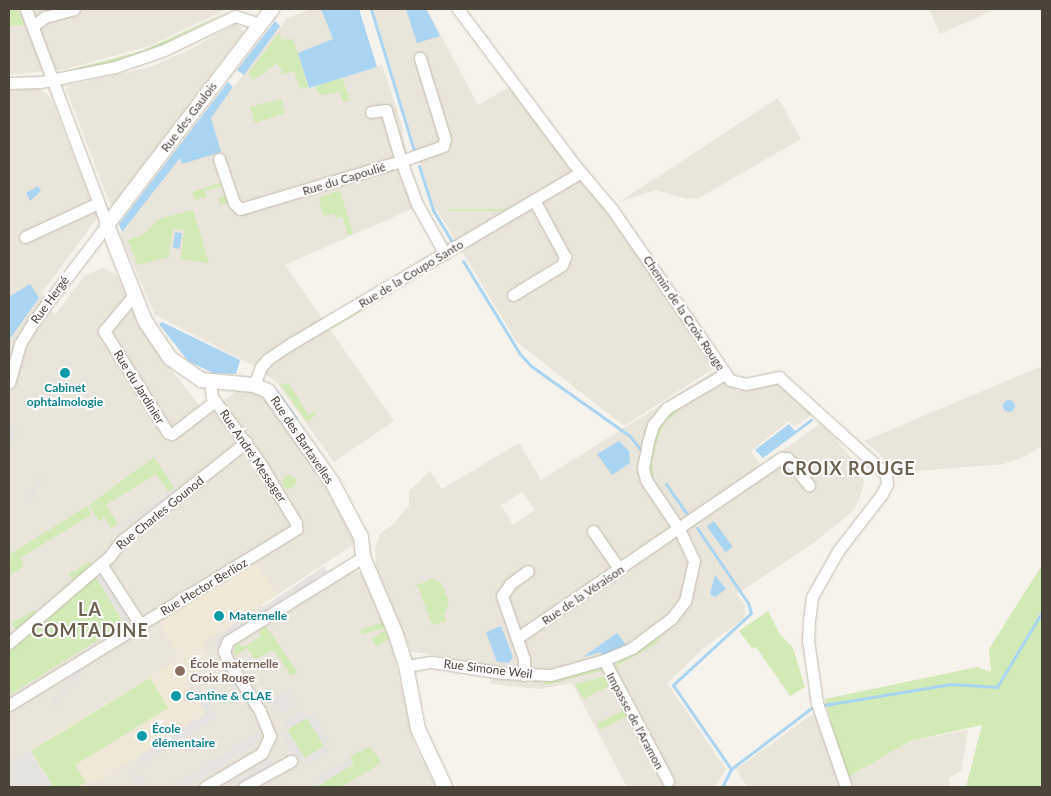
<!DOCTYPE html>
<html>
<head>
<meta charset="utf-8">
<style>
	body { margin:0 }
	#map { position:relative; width:1051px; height:796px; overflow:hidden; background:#f6f3ec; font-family:Lato,sans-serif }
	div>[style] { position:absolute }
	.residential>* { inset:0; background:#eae5da }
	.education>* { inset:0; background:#efe8d6 }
	.green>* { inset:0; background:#d2eab5; transform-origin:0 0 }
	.round { border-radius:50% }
	.parking>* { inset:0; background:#e5e3e0; transform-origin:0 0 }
	.water>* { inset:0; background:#a9d4f2; transform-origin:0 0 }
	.stream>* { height:3px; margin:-1.5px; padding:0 1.5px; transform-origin:1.5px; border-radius:1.5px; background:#a9d4f2 }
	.roads { filter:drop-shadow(0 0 1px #c2bbae) drop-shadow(0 0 1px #c2bbae) }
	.minor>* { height:11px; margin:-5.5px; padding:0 5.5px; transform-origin:5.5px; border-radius:5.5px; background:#fff }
	.tertiary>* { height:14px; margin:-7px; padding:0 7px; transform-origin:7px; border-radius:7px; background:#fff }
	.dots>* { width:14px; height:14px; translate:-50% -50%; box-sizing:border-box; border:2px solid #fff; border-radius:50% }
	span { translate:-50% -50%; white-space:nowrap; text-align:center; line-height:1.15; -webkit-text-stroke:4px #fff; paint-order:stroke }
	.street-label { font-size:12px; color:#4b4439 }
	.culture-label { font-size:12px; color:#0d838f; font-weight:700 }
	.left { translate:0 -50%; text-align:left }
	.education-label { font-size:12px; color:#785e54; font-weight:700 }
	.district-label { font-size:18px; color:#6e6250; font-weight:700; letter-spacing:1px }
	.frame { position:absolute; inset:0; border:10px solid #4b4439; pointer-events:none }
</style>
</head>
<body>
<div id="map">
	<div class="residential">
		<div style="clip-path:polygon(9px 9px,228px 9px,149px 46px,66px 69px,9px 75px)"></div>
		<div style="clip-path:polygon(311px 9px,321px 9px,333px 39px,309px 88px,382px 65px,402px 125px,414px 208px,285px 265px,394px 421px,334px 462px,277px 383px,254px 366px,155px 315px,120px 234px,287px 18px)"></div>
		<div style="clip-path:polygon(373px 9px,427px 9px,478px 105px,511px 86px,614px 219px,716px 367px,624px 426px,517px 342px,432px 202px)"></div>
		<div style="clip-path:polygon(929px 9px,996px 9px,940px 34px)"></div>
		<div style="clip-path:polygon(237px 23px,244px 32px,111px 207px,65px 86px,150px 67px,189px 50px)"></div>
		<div style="clip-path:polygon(39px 88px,51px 98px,98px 217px,42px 293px,55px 315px,85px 275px,103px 268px,116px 274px,148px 340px,206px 414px,238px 390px,255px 392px,266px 397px,308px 456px,356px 543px,277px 595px,255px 562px,161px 627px,181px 658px,30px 750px,53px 787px,9px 787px,9px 90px)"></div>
		<div style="clip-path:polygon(778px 98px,801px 139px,699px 198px,687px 199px,656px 190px,619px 202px)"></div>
		<div style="clip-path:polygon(1042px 366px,1042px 446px,1022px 458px,1004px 464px,893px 473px,885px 459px,864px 441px)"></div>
		<div style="clip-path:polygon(evenodd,718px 369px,727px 383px,738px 391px,776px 381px,814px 413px,794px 427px,789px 421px,751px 451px,761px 466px,821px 423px,856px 463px,864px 482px,860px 497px,853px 511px,815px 542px,737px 594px,745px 606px,744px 619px,706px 646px,667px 683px,726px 769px,715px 787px,627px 787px,572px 683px,539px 689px,491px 684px,492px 666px,411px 651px,376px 567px,375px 549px,380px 534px,392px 525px,409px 506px,409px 491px,430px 471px,442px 489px,519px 443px,541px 480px,718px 369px,522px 492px,535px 510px,513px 525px,501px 505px,522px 492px)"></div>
		<div style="clip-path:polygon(356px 569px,362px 574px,390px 638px,414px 743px,436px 787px,80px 787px,92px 780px,94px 783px,185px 680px,201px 643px,262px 605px,272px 620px)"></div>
		<div style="clip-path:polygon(816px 712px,843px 787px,747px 787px,736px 769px)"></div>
		<div style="clip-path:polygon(968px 730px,961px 771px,949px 778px,950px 787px,848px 787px,845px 779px,910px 741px)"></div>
	</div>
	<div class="education">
		<div style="clip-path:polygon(255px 562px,277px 595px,201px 643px,213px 662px,186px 680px,206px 714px,94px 783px,92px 780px,80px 787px,53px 787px,29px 750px,181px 658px,161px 627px,161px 620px)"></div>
	</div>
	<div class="green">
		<div style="clip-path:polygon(18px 9px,25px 25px,9px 26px,9px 11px)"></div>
		<div style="clip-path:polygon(231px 10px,142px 55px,67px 76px,66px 71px,142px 51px)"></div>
		<div style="clip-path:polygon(279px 33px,282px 40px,293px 39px,308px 87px,300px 89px,294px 71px,283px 74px,278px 63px,253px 80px,248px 73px)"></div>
		<div style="clip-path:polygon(342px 78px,350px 100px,343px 102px,340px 92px,319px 95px,316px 86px)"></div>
		<div style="clip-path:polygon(281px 99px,285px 113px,255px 123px,250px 107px)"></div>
		<div style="clip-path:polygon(223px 182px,228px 203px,220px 205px,218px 198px,225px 196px,222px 186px,205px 191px,206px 197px,195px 200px,192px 192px)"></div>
		<div style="clip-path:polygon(340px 190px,353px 233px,348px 235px,342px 216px,336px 218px,334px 213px,323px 216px,319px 198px)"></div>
		<div style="left:529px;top:209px;width:2px;height:80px;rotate:90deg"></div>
		<div style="clip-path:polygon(193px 210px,209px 263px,181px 259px,184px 230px,173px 229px,168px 257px,138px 265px,128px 240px,144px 234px,158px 219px)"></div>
		<div style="clip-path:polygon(456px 252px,457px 254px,401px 287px,401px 285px)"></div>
		<div style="clip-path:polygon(387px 293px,388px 295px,331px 329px,331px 327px)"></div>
		<div style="clip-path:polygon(288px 382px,308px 415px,314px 411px,316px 415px,307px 422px,280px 384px,285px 385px)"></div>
		<div style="clip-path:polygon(676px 407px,679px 411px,665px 422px,658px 438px,652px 462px,654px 477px,650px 480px,647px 465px,659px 423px)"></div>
		<div style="clip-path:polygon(154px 457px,174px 488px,168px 491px,156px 474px,106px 505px,118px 524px,111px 528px,105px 518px,99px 521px,89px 505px)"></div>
		<div class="round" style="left:282px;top:475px;width:14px;height:14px"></div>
		<div style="clip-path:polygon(87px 506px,92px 514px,21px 558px,24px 566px,9px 575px,9px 555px)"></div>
		<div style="clip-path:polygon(89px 562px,91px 565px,73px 581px,69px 574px)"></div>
		<div style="clip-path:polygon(1042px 565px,1042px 787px,966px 787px,982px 725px,910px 741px,845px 779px,825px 699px,977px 667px,991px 672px,989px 649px)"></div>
		<div style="clip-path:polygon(96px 577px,124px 624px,9px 695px,9px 652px)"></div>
		<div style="clip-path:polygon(432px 579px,442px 584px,449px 603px,444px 615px,446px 621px,432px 625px,419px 589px,415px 586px)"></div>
		<div style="clip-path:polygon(34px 610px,36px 613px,16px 630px,12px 623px)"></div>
		<div style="clip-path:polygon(768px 611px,779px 633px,793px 648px,805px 687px,790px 696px,756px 647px,752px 648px,739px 631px)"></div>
		<div style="left:383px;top:622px;width:6px;height:24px;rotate:72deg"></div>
		<div style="clip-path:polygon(265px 625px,298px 673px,291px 676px,274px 650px,255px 659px,247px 648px,235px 656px,234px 646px,237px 643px,244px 647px,260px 637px,259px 631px)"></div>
		<div style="clip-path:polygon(386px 630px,389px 639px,377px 647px,372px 639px)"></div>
		<div style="clip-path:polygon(658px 635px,661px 639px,652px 646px,615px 667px,619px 659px)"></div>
		<div style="clip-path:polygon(595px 668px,604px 670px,541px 686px,547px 680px)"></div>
		<div style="clip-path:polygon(606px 676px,611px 685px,583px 699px,575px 684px)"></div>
		<div style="clip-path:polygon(150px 678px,168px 708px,75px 765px,86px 782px,78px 787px,54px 787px,31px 751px)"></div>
		<div style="clip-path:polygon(623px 710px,628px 716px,600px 730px,597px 724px)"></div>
		<div style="left:307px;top:718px;width:33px;height:23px;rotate:59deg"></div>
		<div style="clip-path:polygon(370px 746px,381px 763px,341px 787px,316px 787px,354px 764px,350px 757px)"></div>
	</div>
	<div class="parking">
		<div style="clip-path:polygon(12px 425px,19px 431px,9px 446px,9px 432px)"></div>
		<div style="clip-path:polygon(203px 473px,117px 533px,114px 528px)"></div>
		<div style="clip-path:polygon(41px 476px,44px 478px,31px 500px,27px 497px)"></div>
		<div style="left:324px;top:566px;width:7px;height:134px;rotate:56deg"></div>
		<div style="left:103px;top:572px;width:56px;height:8px;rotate:59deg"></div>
		<div style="clip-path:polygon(141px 626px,145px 630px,102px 657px,95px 653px)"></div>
		<div style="left:87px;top:658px;width:6px;height:56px;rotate:39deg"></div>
		<div style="left:225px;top:663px;width:54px;height:5px;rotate:57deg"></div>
		<div style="clip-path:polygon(188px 684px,200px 688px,216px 718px,138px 768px,141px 755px,206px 714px)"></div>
		<div style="left:290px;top:689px;width:7px;height:21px;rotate:56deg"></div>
		<div style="left:295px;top:697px;width:7px;height:22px;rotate:56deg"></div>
		<div style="clip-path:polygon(evenodd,303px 711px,308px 717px,314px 713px,331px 741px,325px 745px,329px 752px,308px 765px,305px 758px,298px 762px,281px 734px,287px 730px,283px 723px,303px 711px,307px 718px,324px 746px,305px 758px,287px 730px,307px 718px)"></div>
		<div style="clip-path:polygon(257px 733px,262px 740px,187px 787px,170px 787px)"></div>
		<div style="clip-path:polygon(29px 750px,49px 782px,53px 787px,9px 787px,9px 763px)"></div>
		<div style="clip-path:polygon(272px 757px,272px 767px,238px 787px,224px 787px)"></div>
		<div style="clip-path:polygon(350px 757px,353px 763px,316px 787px,309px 787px,315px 779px)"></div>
		<div style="clip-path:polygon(138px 773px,147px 787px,138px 787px,130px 774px)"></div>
	</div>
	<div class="water">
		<div style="clip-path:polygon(321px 9px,359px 9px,377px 67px,309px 88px,298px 53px,333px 39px)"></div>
		<div style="clip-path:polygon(406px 9px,426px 9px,440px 36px,417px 43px)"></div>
		<div style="clip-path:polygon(275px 21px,280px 26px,244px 75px,237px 70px)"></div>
		<div style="clip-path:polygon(228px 82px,233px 87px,211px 118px,221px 152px,182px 164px,180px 158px,122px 232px,119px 224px)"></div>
		<div style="clip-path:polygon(38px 186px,41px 191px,30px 201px,26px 193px)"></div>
		<div style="left:175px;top:232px;width:7px;height:16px;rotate:8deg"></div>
		<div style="clip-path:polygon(30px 284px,39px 298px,9px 340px,9px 297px)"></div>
		<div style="clip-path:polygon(162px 322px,240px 360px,236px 374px,213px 373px,188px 361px,159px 324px)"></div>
		<div class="round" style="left:1003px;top:400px;width:12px;height:12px"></div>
		<div style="clip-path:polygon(812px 418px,813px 421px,763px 458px,755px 450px,789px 424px,795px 431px)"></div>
		<div style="clip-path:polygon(619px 441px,629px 451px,630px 463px,612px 475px,597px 454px)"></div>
		<div style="left:714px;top:521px;width:32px;height:9px;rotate:54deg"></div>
		<div style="clip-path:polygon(715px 575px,726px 589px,715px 597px,710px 594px)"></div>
		<div style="clip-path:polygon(501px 626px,513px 657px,509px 663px,497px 662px,486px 632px)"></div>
		<div style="clip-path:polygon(617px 633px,626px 645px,602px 655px,601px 652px,583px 657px)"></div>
	</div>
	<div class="stream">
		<div style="left:371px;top:9px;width:152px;rotate:73.1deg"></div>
		<div style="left:419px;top:166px;width:46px;rotate:72.3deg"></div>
		<div style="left:433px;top:210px;width:37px;rotate:59deg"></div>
		<div style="left:463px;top:261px;width:109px;rotate:58.5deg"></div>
		<div style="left:520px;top:354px;width:16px;rotate:47deg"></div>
		<div style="left:531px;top:366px;width:121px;rotate:35.3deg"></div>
		<div style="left:630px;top:436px;width:16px;rotate:52deg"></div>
		<div style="left:276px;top:391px;width:34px;rotate:54deg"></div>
		<div style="left:666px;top:484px;width:35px;rotate:55deg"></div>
		<div style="left:697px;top:528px;width:91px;rotate:55.8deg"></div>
		<div style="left:748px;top:603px;width:10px;rotate:73deg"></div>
		<div style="left:751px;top:613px;width:106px;rotate:137.3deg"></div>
		<div style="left:673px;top:685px;width:102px;rotate:55.4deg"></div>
		<div style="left:824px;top:705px;width:129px;rotate:-9.4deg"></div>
		<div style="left:951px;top:684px;width:46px;rotate:3.7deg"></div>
		<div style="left:997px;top:687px;width:87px;rotate:-59deg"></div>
		<div style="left:722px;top:787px;width:20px;rotate:-63deg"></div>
		<div style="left:731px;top:769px;width:104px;rotate:-37.2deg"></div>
	</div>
	<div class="roads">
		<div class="minor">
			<div style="left:458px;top:9px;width:192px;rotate:53.2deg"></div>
			<div style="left:573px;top:163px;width:60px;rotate:49.7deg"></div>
			<div style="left:612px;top:209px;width:208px;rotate:55.4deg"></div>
			<div style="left:730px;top:380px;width:16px;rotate:14deg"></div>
			<div style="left:746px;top:384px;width:34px;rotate:-12deg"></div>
			<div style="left:779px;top:377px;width:144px;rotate:42.2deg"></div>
			<div style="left:886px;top:474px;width:10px;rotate:84deg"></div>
			<div style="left:887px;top:484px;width:11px;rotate:117deg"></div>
			<div style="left:882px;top:494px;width:72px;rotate:127.7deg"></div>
			<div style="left:838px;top:551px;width:53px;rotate:119.5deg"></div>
			<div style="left:812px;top:597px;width:24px;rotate:97deg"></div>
			<div style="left:809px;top:621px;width:19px;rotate:93deg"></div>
			<div style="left:808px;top:640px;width:64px;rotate:81.9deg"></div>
			<div style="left:817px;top:703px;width:89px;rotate:71deg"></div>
			<div style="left:34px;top:25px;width:14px;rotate:-36deg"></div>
			<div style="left:45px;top:17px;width:30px;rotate:-15deg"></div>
			<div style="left:9px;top:83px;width:32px;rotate:-2deg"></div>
			<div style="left:41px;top:82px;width:76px;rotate:-11.5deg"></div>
			<div style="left:115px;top:67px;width:52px;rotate:-19.1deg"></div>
			<div style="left:164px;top:50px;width:79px;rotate:-25.6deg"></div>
			<div style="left:235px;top:16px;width:25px;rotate:18deg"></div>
			<div style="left:371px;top:112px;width:15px;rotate:-8deg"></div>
			<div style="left:386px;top:110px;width:53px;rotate:73.6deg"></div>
			<div style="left:401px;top:161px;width:45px;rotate:-19.7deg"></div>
			<div style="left:443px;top:146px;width:7px;rotate:-74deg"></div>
			<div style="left:445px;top:139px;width:85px;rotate:-107.2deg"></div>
			<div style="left:219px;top:159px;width:46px;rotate:71.2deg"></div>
			<div style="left:234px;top:203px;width:8px;rotate:45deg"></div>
			<div style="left:240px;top:209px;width:168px;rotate:-16.6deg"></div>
			<div style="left:401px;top:161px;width:46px;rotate:69.6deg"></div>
			<div style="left:417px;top:204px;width:57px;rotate:60.8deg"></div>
			<div style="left:25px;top:237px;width:81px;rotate:-25deg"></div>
			<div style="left:134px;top:295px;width:47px;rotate:129.8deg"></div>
			<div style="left:104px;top:331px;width:120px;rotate:57.9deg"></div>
			<div style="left:168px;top:433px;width:4px;rotate:14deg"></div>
			<div style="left:172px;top:434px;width:54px;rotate:-37.5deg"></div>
			<div style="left:513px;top:295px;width:57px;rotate:-31.5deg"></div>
			<div style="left:562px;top:265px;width:9px;rotate:-69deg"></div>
			<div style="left:565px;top:257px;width:65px;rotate:-118.5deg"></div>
			<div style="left:9px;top:383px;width:41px;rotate:-74.2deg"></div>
			<div style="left:20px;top:344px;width:26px;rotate:-59deg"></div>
			<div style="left:33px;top:322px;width:122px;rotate:-52.7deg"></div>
			<div style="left:107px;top:225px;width:231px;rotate:-110.6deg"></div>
			<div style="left:254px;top:385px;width:19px;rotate:-69deg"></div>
			<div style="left:261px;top:367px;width:11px;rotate:-49deg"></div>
			<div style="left:268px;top:359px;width:29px;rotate:-34deg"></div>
			<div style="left:292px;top:343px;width:334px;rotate:-30.6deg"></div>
			<div style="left:593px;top:531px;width:47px;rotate:55.3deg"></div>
			<div style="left:101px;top:564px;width:72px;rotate:57deg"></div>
			<div style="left:517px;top:638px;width:320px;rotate:-34.3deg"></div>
			<div style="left:781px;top:458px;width:6px"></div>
			<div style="left:787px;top:458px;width:35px;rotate:51deg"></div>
			<div style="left:9px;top:643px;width:133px;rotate:-40.7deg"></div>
			<div style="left:110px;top:556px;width:17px;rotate:-54deg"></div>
			<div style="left:120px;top:542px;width:161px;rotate:-38.4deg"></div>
			<div style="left:604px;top:660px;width:137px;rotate:62.1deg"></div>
			<div style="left:406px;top:666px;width:26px;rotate:-9deg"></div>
			<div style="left:432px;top:662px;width:72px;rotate:8.8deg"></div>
			<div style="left:503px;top:673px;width:48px;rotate:2.4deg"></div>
			<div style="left:551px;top:675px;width:55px;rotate:-15.8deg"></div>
			<div style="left:604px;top:660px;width:30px;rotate:-23deg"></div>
			<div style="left:632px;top:648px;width:50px;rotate:-36.9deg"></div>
			<div style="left:672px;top:618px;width:21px;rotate:-53deg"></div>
			<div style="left:685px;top:601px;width:41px;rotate:-77.3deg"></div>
			<div style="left:694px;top:561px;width:35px;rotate:-115deg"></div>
			<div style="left:679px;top:529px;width:59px;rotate:-124deg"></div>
			<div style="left:646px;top:480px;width:12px;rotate:-104deg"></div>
			<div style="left:643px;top:468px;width:26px;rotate:-79deg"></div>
			<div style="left:648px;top:442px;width:18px;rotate:-74deg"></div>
			<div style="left:653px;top:425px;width:22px;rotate:-51deg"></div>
			<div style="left:667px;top:408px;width:67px;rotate:-30.4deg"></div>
			<div style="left:524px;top:675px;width:16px;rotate:-90deg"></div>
			<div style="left:524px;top:659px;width:67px;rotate:-109.2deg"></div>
			<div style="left:502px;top:596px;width:14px;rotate:-56deg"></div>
			<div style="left:510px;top:584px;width:22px;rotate:-36deg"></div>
			<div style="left:9px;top:705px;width:337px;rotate:-31.5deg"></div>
			<div style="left:296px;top:529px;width:6px;rotate:-90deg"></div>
			<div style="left:296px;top:523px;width:70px;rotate:-121deg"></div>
			<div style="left:260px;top:463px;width:82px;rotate:-126deg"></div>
			<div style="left:212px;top:397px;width:14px;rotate:-98deg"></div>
			<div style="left:205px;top:787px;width:66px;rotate:-30.8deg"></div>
			<div style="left:262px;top:753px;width:19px;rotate:-65deg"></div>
			<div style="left:270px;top:736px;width:27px;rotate:-112deg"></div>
			<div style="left:260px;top:711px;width:62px;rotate:-122.4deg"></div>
			<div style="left:227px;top:659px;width:9px;rotate:-111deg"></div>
			<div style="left:224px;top:651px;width:11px;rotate:-68deg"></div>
			<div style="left:228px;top:641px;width:159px;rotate:-31.9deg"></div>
			<div style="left:244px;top:787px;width:54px;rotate:-29deg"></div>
		</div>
		<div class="tertiary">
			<div style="left:272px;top:9px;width:272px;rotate:127.4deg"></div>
			<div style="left:107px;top:225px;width:103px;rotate:68.4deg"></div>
			<div style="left:145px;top:321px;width:45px;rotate:56deg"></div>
			<div style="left:170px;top:358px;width:38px;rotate:35deg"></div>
			<div style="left:201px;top:380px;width:53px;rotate:5.4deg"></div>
			<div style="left:254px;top:385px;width:15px;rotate:23deg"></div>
			<div style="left:268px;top:391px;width:111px;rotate:54.9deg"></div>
			<div style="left:332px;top:482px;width:62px;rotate:62.2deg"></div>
			<div style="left:361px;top:537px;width:20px;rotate:84deg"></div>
			<div style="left:363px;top:557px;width:82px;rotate:66.9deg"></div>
			<div style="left:395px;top:632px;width:36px;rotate:72deg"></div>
			<div style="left:406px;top:666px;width:64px;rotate:79.2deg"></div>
			<div style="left:418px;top:729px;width:64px;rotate:65deg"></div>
		</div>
	</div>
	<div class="dots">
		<div style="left:65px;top:373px;background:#0f9aa8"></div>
		<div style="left:219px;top:616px;background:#0f9aa8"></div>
		<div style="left:180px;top:671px;background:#8d6e63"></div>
		<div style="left:176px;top:696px;background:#0f9aa8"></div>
		<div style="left:142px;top:736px;background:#0f9aa8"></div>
	</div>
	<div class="street-label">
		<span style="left:189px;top:117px;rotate:-53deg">Rue des Gaulois</span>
		<span style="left:344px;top:179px;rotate:-17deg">Rue du Capoulié</span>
		<span style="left:411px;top:274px;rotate:-31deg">Rue de la Coupo Santo</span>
		<span style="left:50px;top:300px;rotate:-54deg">Rue Hergé</span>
		<span style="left:684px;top:313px;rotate:56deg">Chemin de la Croix Rouge</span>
		<span style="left:139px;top:387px;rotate:58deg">Rue du Jardinier</span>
		<span style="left:302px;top:440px;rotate:56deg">Rue des Bartavelles</span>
		<span style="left:253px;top:456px;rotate:56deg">Rue André Messager</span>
		<span style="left:160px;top:513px;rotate:-39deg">Rue Charles Gounod</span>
		<span style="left:204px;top:587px;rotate:-31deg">Rue Hector Berlioz</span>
		<span style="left:583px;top:595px;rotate:-34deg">Rue de la Véraison</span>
		<span style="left:488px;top:669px;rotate:7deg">Rue Simone Weil</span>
		<span style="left:635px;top:721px;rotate:62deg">Impasse de l'Aramon</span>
	</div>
	<div class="culture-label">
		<span style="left:65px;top:395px">Cabinet<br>ophtalmologie</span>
		<span class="left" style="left:229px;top:616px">Maternelle</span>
		<span class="left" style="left:186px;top:696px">Cantine &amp; CLAE</span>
		<span class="left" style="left:152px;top:736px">École<br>élémentaire</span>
	</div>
	<div class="education-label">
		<span class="left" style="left:190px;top:671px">École maternelle<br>Croix Rouge</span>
	</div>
	<div class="district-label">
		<span style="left:849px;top:468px">CROIX ROUGE</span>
		<span style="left:90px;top:620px">LA<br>COMTADINE</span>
	</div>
	<div class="frame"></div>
</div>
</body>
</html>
